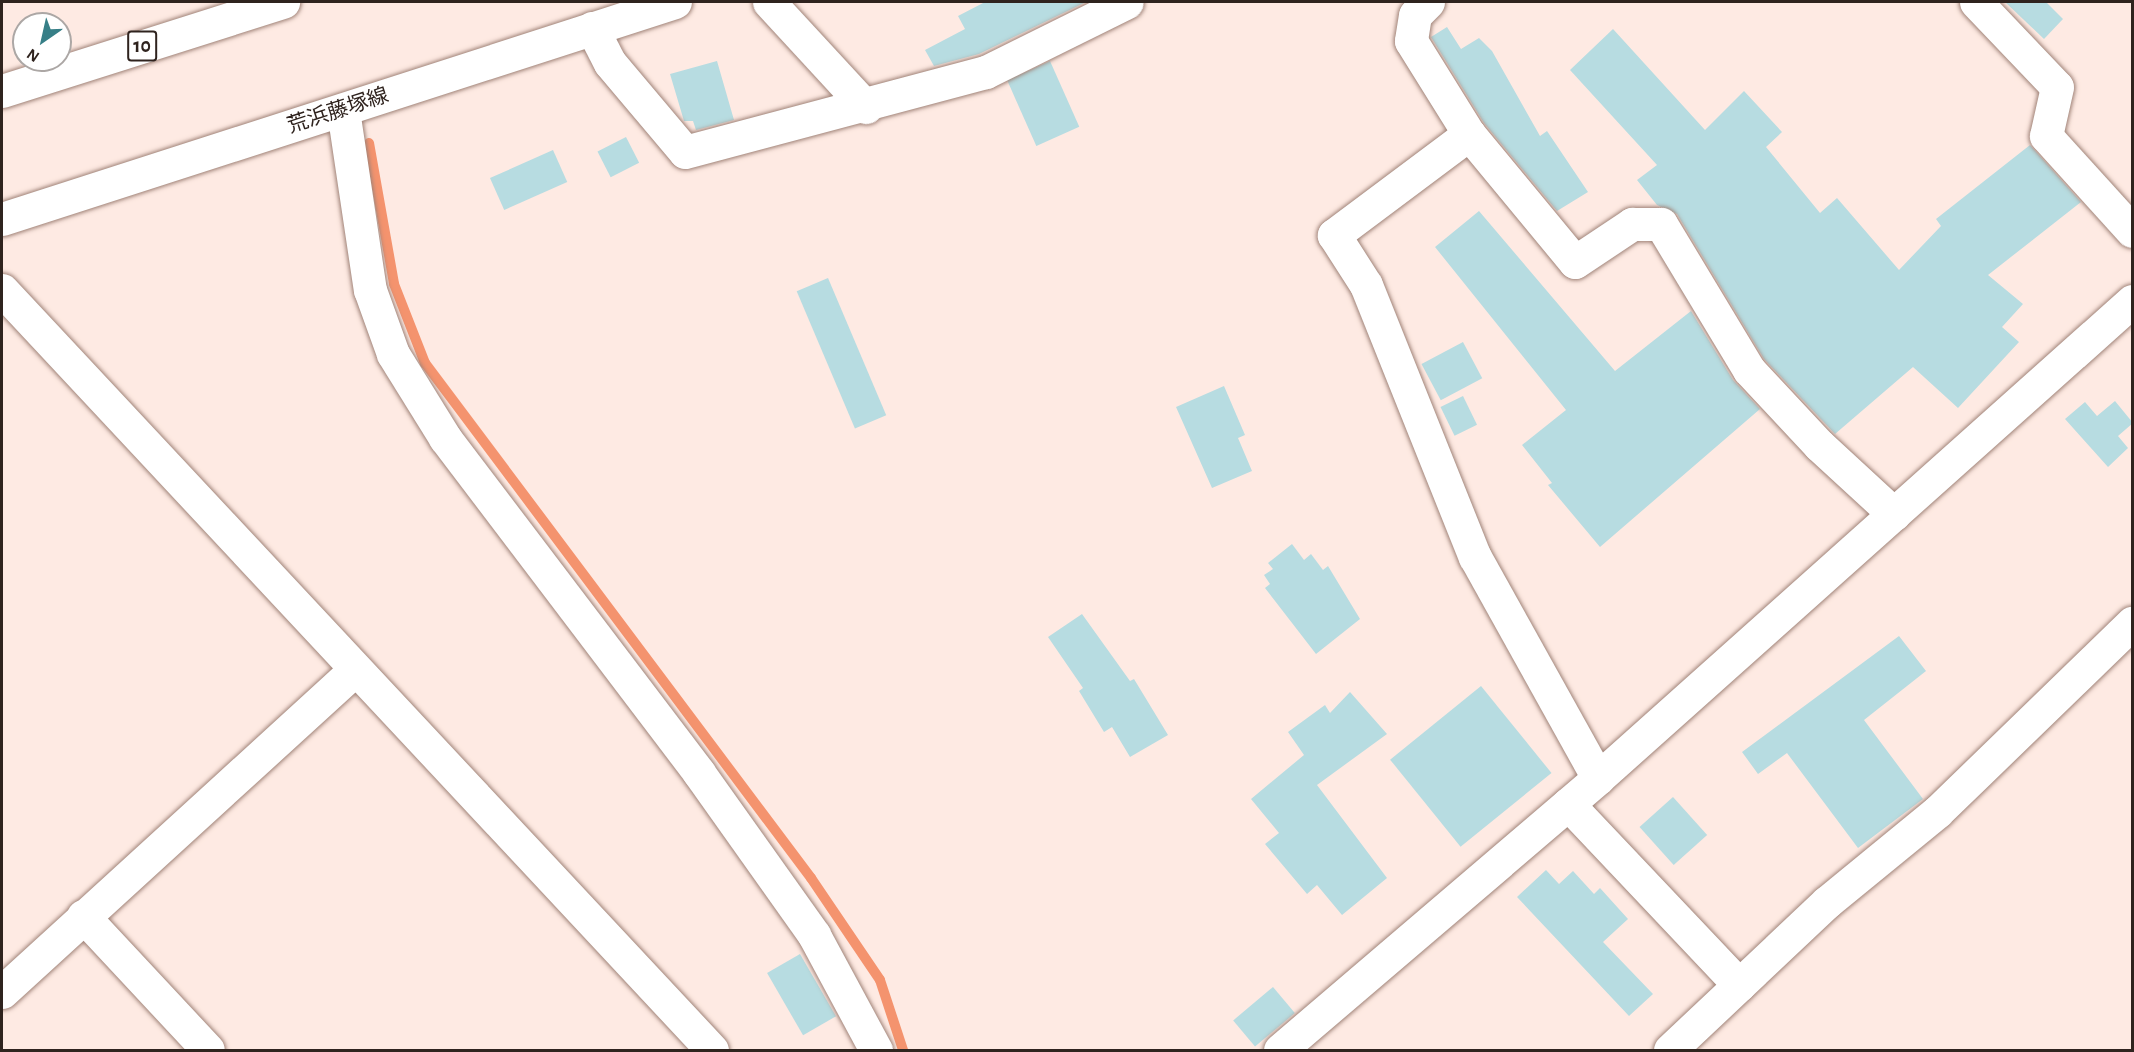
<!DOCTYPE html>
<html>
<head>
<meta charset="utf-8">
<style>
	body { margin:0 }
	#map { position:relative; width:2134px; height:1052px; overflow:hidden; background:#feeae3; font-family:"Alegreya Sans","Noto Sans JP",sans-serif }
	div>[style] { position:absolute }
	.stream>* { height:10px; margin:-5px; padding:0 5px; transform-origin:5px; border-radius:5px; background:#f4936e }
	.building>* { inset:0; background:#b7dce1; transform-origin:0 0 }
	.roads { filter:drop-shadow(0 0 2px #a08378) drop-shadow(0 0 2px #a08378) }
	.street>* { height:33px; margin:-16.5px; padding:0 16.5px; transform-origin:16.5px; border-radius:16.5px; background:#fff }
	.secondary>* { height:33px; margin:-16.5px; padding:0 16.5px; transform-origin:16.5px; border-radius:16.5px; background:#fff }
	.primary>* { height:33px; margin:-16.5px; padding:0 16.5px; transform-origin:16.5px; border-radius:16.5px; background:#fff }
	span { translate:-50% -50%; white-space:nowrap; text-align:center; line-height:1.15; -webkit-text-stroke:4.5px #fff; paint-order:stroke }
	.shield-label span { padding:2px 4px; background:#fff; border:2px solid; border-radius:4px; -webkit-text-stroke-width:0 }
	.shield-label { font-size:20px; color:#2f231e; font-weight:700 }
	.street-label { font-size:21px; color:#2f231e }
	.frame { position:absolute; inset:0; border:3px solid #2f231e; pointer-events:none }
	.north { position:absolute; left:12px; top:12px; width:60px; height:60px; box-sizing:border-box; background:#fff; border:2px solid #aca7a5; border-radius:50%; rotate:214deg; font-size:16px; font-weight:700; line-height:24px; text-align:center; color:#2f231e }
	.north::after { content:''; display:block; margin:auto; width:21px; height:27px; background:#377f87; clip-path:polygon(50% 0,100% 100%,50% 72%,0 100%) }
</style>
</head>
<body>
<div id="map">
	<div class="stream">
		<div style="left:369px;top:143px;width:143px;rotate:79.9deg"></div>
		<div style="left:394px;top:284px;width:85px;rotate:68.6deg"></div>
		<div style="left:425px;top:363px;width:644px;rotate:53.15deg"></div>
		<div style="left:811px;top:878px;width:123px;rotate:55.9deg"></div>
		<div style="left:880px;top:980px;width:74px;rotate:71.8deg"></div>
	</div>
	<div class="building">
		<div style="clip-path:polygon(985px 2px,1086px 2px,979px 54px,934px 66px,925px 50px,965px 29px,958px 16px)"></div>
		<div style="clip-path:polygon(2005px 2px,2046px 2px,2063px 19px,2044px 39px)"></div>
		<div style="clip-path:polygon(1447px 27px,1461px 49px,1479px 38px,1492px 51px,1540px 136px,1547px 131px,1588px 192px,1557px 211px,1484px 123px,1431px 37px)"></div>
		<div style="clip-path:polygon(1613px 29px,1705px 130px,1744px 91px,1782px 132px,1766px 147px,1820px 213px,1837px 198px,1899px 270px,1941px 226px,1936px 219px,2030px 145px,2081px 202px,1988px 275px,2023px 304px,2002px 327px,2019px 342px,1958px 408px,1913px 367px,1835px 434px,1764px 359px,1677px 214px,1657px 205px,1637px 180px,1657px 165px,1570px 70px)"></div>
		<div style="clip-path:polygon(717px 61px,734px 120px,696px 130px,693px 121px,684px 121px,670px 74px)"></div>
		<div style="left:1050px;top:61px;width:72px;height:47px;rotate:66deg"></div>
		<div style="left:626px;top:137px;width:29px;height:32px;rotate:63deg"></div>
		<div style="left:553px;top:150px;width:35px;height:69px;rotate:66deg"></div>
		<div style="clip-path:polygon(1479px 211px,1615px 371px,1691px 311px,1733px 380px,1760px 409px,1600px 547px,1548px 485px,1552px 483px,1522px 445px,1566px 410px,1435px 247px)"></div>
		<div style="left:828px;top:278px;width:149px;height:34px;rotate:67deg"></div>
		<div style="left:1463px;top:342px;width:41px;height:47px;rotate:62deg"></div>
		<div style="clip-path:polygon(1224px 386px,1245px 435px,1238px 438px,1252px 471px,1212px 488px,1176px 407px)"></div>
		<div style="left:1463px;top:396px;width:32px;height:25px;rotate:64deg"></div>
		<div style="clip-path:polygon(2115px 401px,2133px 423px,2118px 436px,2128px 448px,2108px 467px,2065px 419px,2085px 402px,2097px 416px)"></div>
		<div style="clip-path:polygon(1292px 544px,1304px 560px,1311px 554px,1323px 570px,1328px 566px,1360px 619px,1316px 654px,1265px 588px,1270px 584px,1264px 575px,1273px 569px,1268px 563px)"></div>
		<div style="clip-path:polygon(1082px 614px,1130px 681px,1134px 679px,1168px 735px,1130px 757px,1112px 727px,1104px 732px,1079px 691px,1083px 688px,1048px 637px)"></div>
		<div style="clip-path:polygon(1899px 636px,1926px 671px,1864px 720px,1923px 799px,1858px 848px,1787px 753px,1758px 774px,1742px 752px)"></div>
		<div style="left:1481px;top:686px;width:112px;height:117px;rotate:51deg"></div>
		<div style="clip-path:polygon(1350px 692px,1387px 734px,1317px 785px,1387px 878px,1342px 915px,1317px 885px,1307px 894px,1265px 844px,1279px 833px,1251px 799px,1304px 755px,1288px 732px,1325px 705px,1330px 713px)"></div>
		<div style="left:1673px;top:797px;width:51px;height:45px;rotate:48deg"></div>
		<div style="clip-path:polygon(1546px 870px,1559px 884px,1573px 871px,1594px 894px,1600px 888px,1628px 919px,1603px 942px,1653px 994px,1629px 1016px,1517px 897px)"></div>
		<div style="left:800px;top:954px;width:72px;height:38px;rotate:60deg"></div>
		<div style="left:1273px;top:987px;width:34px;height:52px;rotate:50deg"></div>
	</div>
	<div class="roads">
		<div class="street">
			<div style="left:769px;top:2px;width:143px;rotate:47.3deg"></div>
			<div style="left:1428px;top:2px;width:18px;rotate:135deg"></div>
			<div style="left:1415px;top:15px;width:26px;rotate:99deg"></div>
			<div style="left:1411px;top:41px;width:110px;rotate:58.1deg"></div>
			<div style="left:1469px;top:134px;width:166px;rotate:50.4deg"></div>
			<div style="left:1575px;top:262px;width:69px;rotate:-33.7deg"></div>
			<div style="left:1632px;top:224px;width:29px"></div>
			<div style="left:1661px;top:224px;width:170px;rotate:58.9deg"></div>
			<div style="left:1749px;top:370px;width:103px;rotate:47deg"></div>
			<div style="left:1819px;top:445px;width:102px;rotate:42.6deg"></div>
			<div style="left:1976px;top:2px;width:117px;rotate:46.4deg"></div>
			<div style="left:2057px;top:87px;width:50px;rotate:102.7deg"></div>
			<div style="left:2046px;top:136px;width:128px;rotate:47.8deg"></div>
			<div style="left:592px;top:28px;width:39px;rotate:63deg"></div>
			<div style="left:610px;top:63px;width:116px;rotate:49.9deg"></div>
			<div style="left:685px;top:152px;width:311px;rotate:-14.9deg"></div>
			<div style="left:986px;top:72px;width:157px;rotate:-26.4deg"></div>
			<div style="left:343px;top:110px;width:182px;rotate:81.5deg"></div>
			<div style="left:370px;top:290px;width:68px;rotate:70.2deg"></div>
			<div style="left:393px;top:354px;width:99px;rotate:58.2deg"></div>
			<div style="left:445px;top:438px;width:420px;rotate:52.8deg"></div>
			<div style="left:699px;top:773px;width:199px;rotate:54.6deg"></div>
			<div style="left:814px;top:935px;width:131px;rotate:61.7deg"></div>
			<div style="left:1469px;top:134px;width:169px;rotate:143.2deg"></div>
			<div style="left:1334px;top:235px;width:59px;rotate:57.4deg"></div>
			<div style="left:1366px;top:285px;width:293px;rotate:68.2deg"></div>
			<div style="left:1475px;top:557px;width:253px;rotate:60.9deg"></div>
			<div style="left:2px;top:290px;width:1040px;rotate:46.95deg"></div>
			<div style="left:1568px;top:804px;width:249px;rotate:46.6deg"></div>
			<div style="left:83px;top:916px;width:183px;rotate:47deg"></div>
			<div style="left:2px;top:992px;width:476px;rotate:-42.4deg"></div>
			<div style="left:1670px;top:1050px;width:216px;rotate:-43.3deg"></div>
			<div style="left:1827px;top:902px;width:142px;rotate:-39.3deg"></div>
			<div style="left:1937px;top:812px;width:272px;rotate:-44.1deg"></div>
		</div>
		<div class="secondary">
			<div style="left:2px;top:219px;width:707px;rotate:-17.87deg"></div>
			<div style="left:1280px;top:1050px;width:418px;rotate:-40.5deg"></div>
			<div style="left:1598px;top:778px;width:716px;rotate:-41.77deg"></div>
		</div>
		<div class="primary">
			<div style="left:2px;top:91px;width:295px;rotate:-17.6deg"></div>
		</div>
	</div>
	<div class="shield-label">
		<span style="left:142px;top:46px">10</span>
	</div>
	<div class="street-label">
		<span style="left:338px;top:111px;rotate:-18deg">荒浜藤塚線</span>
	</div>
	<div class="frame"></div>
	<div class="north">N</div>
</div>
</body>
</html>
